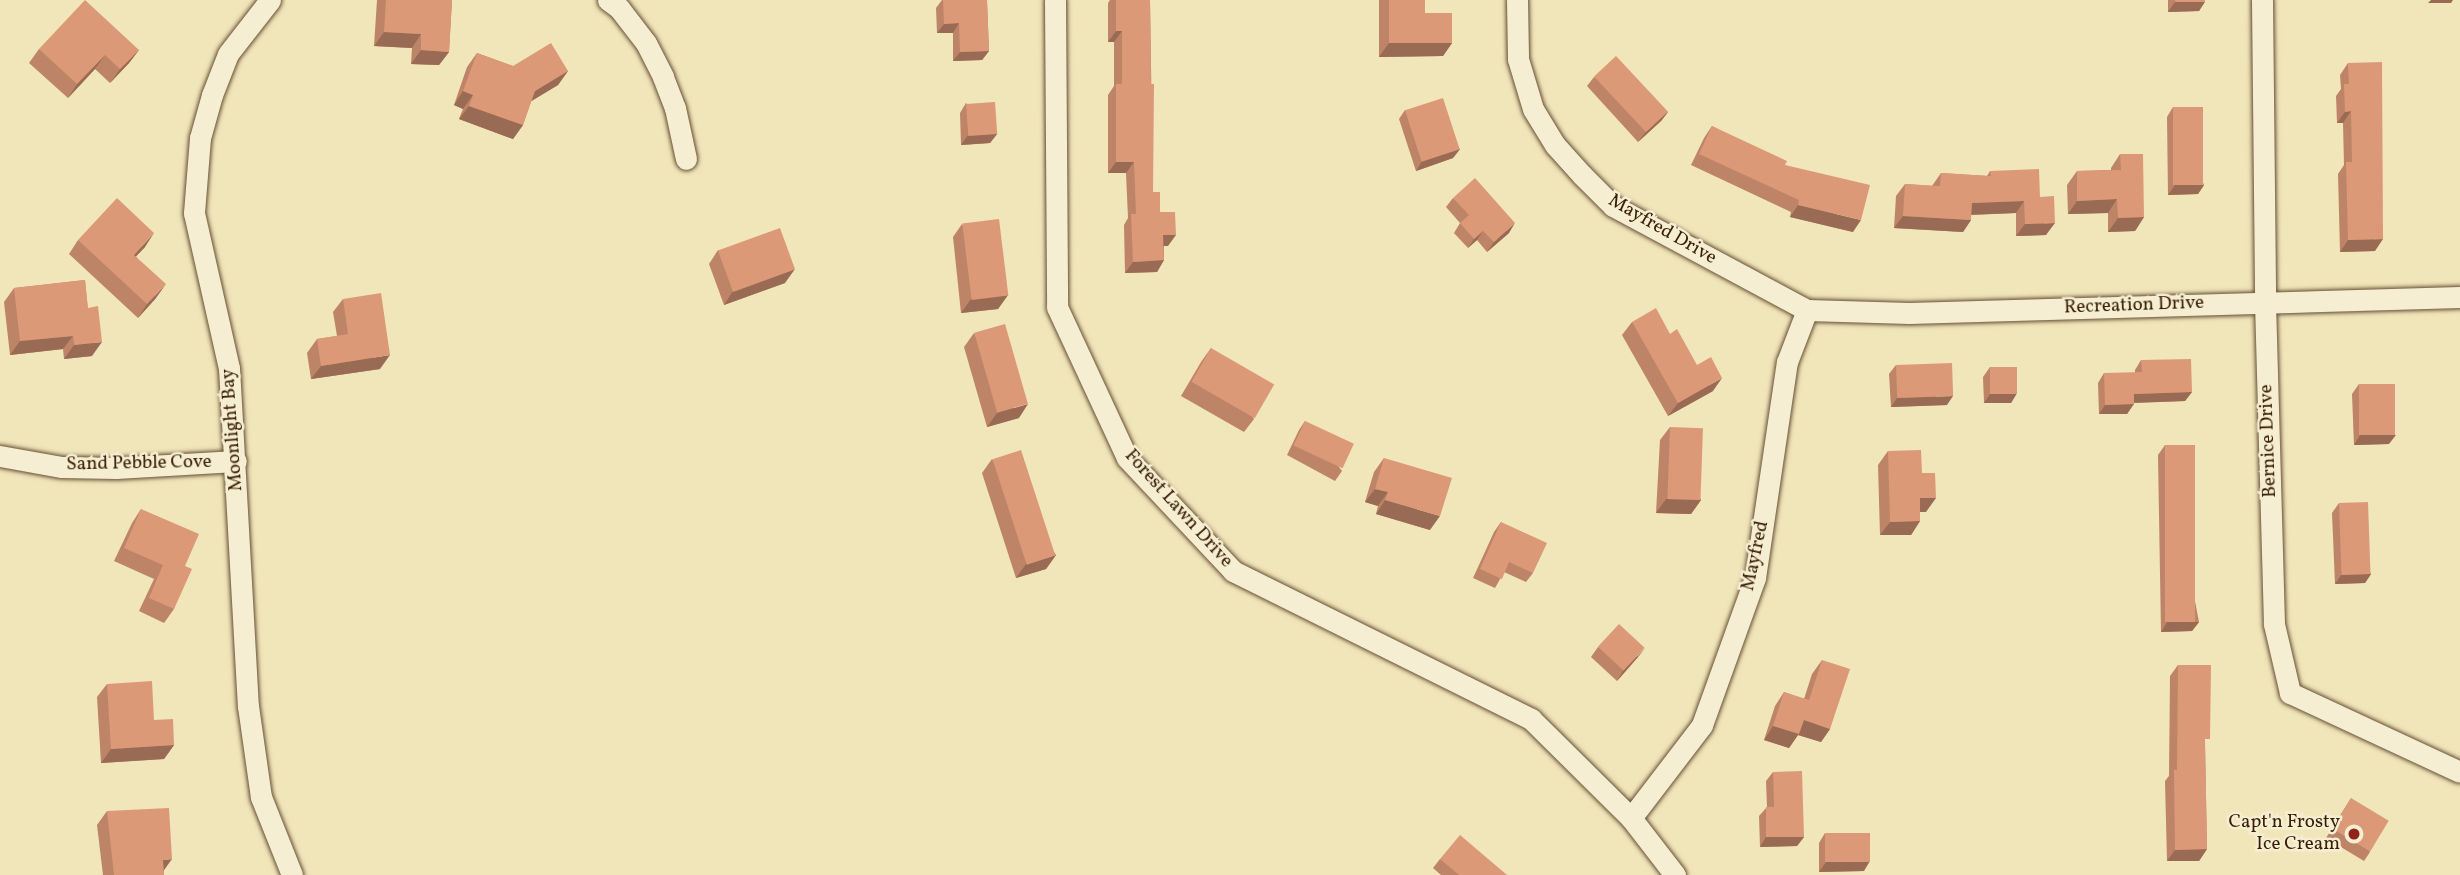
<!DOCTYPE html>
<html>
<head>
<meta charset="utf-8">
<style>
	body { margin:0 }
	#map { position:relative; width:2460px; height:875px; overflow:hidden; background:#f1e5ba; font-family:Vollkorn,serif }
	div>[style] { position:absolute }
	.roads { filter:drop-shadow(0 0 2px #665033) drop-shadow(0 0 2px #665033) }
	.minor>* { height:21px; margin:-10.5px; padding:0 10.5px; transform-origin:10.5px; border-radius:10.5px; background:#f6eed2 }
	.wall>* { inset:0; background:#bd8467 }
	.shaded-wall>* { inset:0; background:#9a6b54 }
	.building>* { inset:0; background:#dc9978; transform-origin:0 0 }
	.dots>* { width:19px; height:19px; translate:-50% -50%; box-sizing:border-box; border:4px solid #f6eed2; border-radius:50% }
	span { translate:-50% -50%; white-space:nowrap; text-align:center; line-height:1.15; -webkit-text-stroke:5px #f6eed2; paint-order:stroke }
	.street-label { font-size:19px; color:#381f06 }
	.poi-label { font-size:19px; color:#381f06 }
	.right { translate:-100% -50%; text-align:right }
</style>
</head>
<body>
<div id="map">
	<div class="roads">
		<div class="minor">
			<div style="left:270px;top:0;width:68px;rotate:127.9deg"></div>
			<div style="left:228px;top:54px;width:44px;rotate:111.3deg"></div>
			<div style="left:212px;top:95px;width:45px;rotate:105.6deg"></div>
			<div style="left:200px;top:138px;width:75px;rotate:94.6deg"></div>
			<div style="left:194px;top:213px;width:159px;rotate:77.3deg"></div>
			<div style="left:229px;top:368px;width:339px;rotate:86.8deg"></div>
			<div style="left:248px;top:706px;width:92px;rotate:81.9deg"></div>
			<div style="left:261px;top:797px;width:84px;rotate:68.3deg"></div>
			<div style="left:608px;top:0;width:14px;rotate:36deg"></div>
			<div style="left:619px;top:8px;width:44px;rotate:52.4deg"></div>
			<div style="left:646px;top:43px;width:38px;rotate:63deg"></div>
			<div style="left:663px;top:77px;width:33px;rotate:69deg"></div>
			<div style="left:675px;top:108px;width:52px;rotate:77.8deg"></div>
			<div style="left:1055px;top:0;width:307px;rotate:89.6deg"></div>
			<div style="left:1057px;top:307px;width:166px;rotate:65.1deg"></div>
			<div style="left:1127px;top:458px;width:155px;rotate:46.8deg"></div>
			<div style="left:1233px;top:571px;width:333px;rotate:26.4deg"></div>
			<div style="left:1531px;top:719px;width:141px;rotate:44.7deg"></div>
			<div style="left:1631px;top:818px;width:72px;rotate:52.3deg"></div>
			<div style="left:1517px;top:0;width:59px;rotate:89deg"></div>
			<div style="left:1518px;top:59px;width:52px;rotate:73.3deg"></div>
			<div style="left:1533px;top:109px;width:42px;rotate:58.6deg"></div>
			<div style="left:1555px;top:145px;width:40px;rotate:48deg"></div>
			<div style="left:1582px;top:175px;width:44px;rotate:45deg"></div>
			<div style="left:1613px;top:206px;width:220px;rotate:28.2deg"></div>
			<div style="left:1807px;top:310px;width:102px;rotate:1.7deg"></div>
			<div style="left:1909px;top:313px;width:551px;rotate:-1.66deg"></div>
			<div style="left:2262px;top:0;width:302px;rotate:89.4deg"></div>
			<div style="left:2265px;top:302px;width:322px;rotate:88.4deg"></div>
			<div style="left:2274px;top:624px;width:71px;rotate:76.9deg"></div>
			<div style="left:2290px;top:693px;width:187px;rotate:24.9deg"></div>
			<div style="left:0;top:456px;width:63px;rotate:10.1deg"></div>
			<div style="left:62px;top:467px;width:54px;rotate:1.1deg"></div>
			<div style="left:116px;top:468px;width:120px;rotate:-3.3deg"></div>
			<div style="left:1631px;top:818px;width:117px;rotate:-52.6deg"></div>
			<div style="left:1702px;top:725px;width:156px;rotate:-70.2deg"></div>
			<div style="left:1755px;top:578px;width:218px;rotate:-81.6deg"></div>
			<div style="left:1787px;top:362px;width:56px;rotate:-69deg"></div>
		</div>
	</div>
	<div class="wall">
		<div style="clip-path:polygon(377px 0,452px 0,449px 52px,439px 65px,411px 64px,412px 48px,374px 46px)"></div>
		<div style="clip-path:polygon(942px 0,987px 0,989px 51px,982px 60px,953px 61px,953px 33px,937px 33px,936px 8px)"></div>
		<div style="clip-path:polygon(1110px 0,1150px 0,1153px 192px,1160px 212px,1168px 246px,1164px 246px,1164px 260px,1157px 272px,1125px 273px,1124px 225px,1128px 218px,1126px 173px,1108px 173px,1108px 95px,1114px 86px,1114px 42px,1108px 42px,1108px 3px)"></div>
		<div style="clip-path:polygon(1379px 0,1425px 0,1425px 13px,1452px 43px,1443px 56px,1379px 57px)"></div>
		<div style="clip-path:polygon(2168px 0,2205px 0,2199px 11px,2168px 12px)"></div>
		<div style="clip-path:polygon(39px 49px,139px 50px,129px 63px,110px 83px,95px 69px,68px 98px,29px 63px)"></div>
		<div style="clip-path:polygon(477px 53px,513px 66px,568px 71px,558px 85px,531px 101px,523px 125px,513px 139px,459px 119px,463px 109px,454px 105px,467px 67px)"></div>
		<div style="clip-path:polygon(2348px 63px,2375px 251px,2340px 252px,2338px 174px,2344px 165px,2343px 123px,2337px 123px,2336px 96px,2341px 89px,2340px 75px)"></div>
		<div style="clip-path:polygon(1594px 77px,1668px 112px,1661px 121px,1638px 142px,1587px 86px)"></div>
		<div style="clip-path:polygon(966px 103px,997px 134px,990px 143px,961px 145px,960px 113px)"></div>
		<div style="clip-path:polygon(2173px 107px,2204px 185px,2198px 194px,2168px 195px,2167px 117px)"></div>
		<div style="clip-path:polygon(1405px 110px,1460px 149px,1453px 158px,1416px 171px,1399px 119px)"></div>
		<div style="clip-path:polygon(1712px 126px,1785px 165px,1853px 232px,1790px 217px,1791px 212px,1691px 165px,1704px 138px)"></div>
		<div style="clip-path:polygon(2120px 154px,2144px 217px,2135px 231px,2108px 232px,2108px 213px,2068px 214px,2067px 185px,2077px 171px,2111px 170px,2111px 168px)"></div>
		<div style="clip-path:polygon(1990px 171px,2040px 197px,2046px 235px,2016px 236px,2016px 213px,1971px 215px,1971px 220px,1963px 232px,1894px 228px,1896px 196px,1905px 184px,1932px 186px,1941px 173px,1987px 176px)"></div>
		<div style="clip-path:polygon(1453px 198px,1509px 233px,1487px 252px,1477px 240px,1468px 248px,1454px 233px,1460px 223px,1446px 207px)"></div>
		<div style="clip-path:polygon(962px 224px,1008px 295px,998px 309px,961px 313px,953px 237px)"></div>
		<div style="clip-path:polygon(78px 240px,145px 247px,136px 256px,156px 298px,138px 318px,69px 254px)"></div>
		<div style="clip-path:polygon(718px 250px,785px 283px,724px 305px,709px 264px)"></div>
		<div style="clip-path:polygon(85px 280px,92px 356px,64px 359px,63px 349px,10px 355px,4px 302px,14px 288px)"></div>
		<div style="clip-path:polygon(343px 299px,380px 369px,311px 379px,307px 353px,317px 339px,337px 336px,333px 312px)"></div>
		<div style="clip-path:polygon(1632px 322px,1670px 334px,1713px 391px,1668px 416px,1622px 335px)"></div>
		<div style="clip-path:polygon(974px 333px,1019px 418px,987px 427px,964px 347px)"></div>
		<div style="clip-path:polygon(1211px 348px,1254px 419px,1244px 432px,1181px 396px,1201px 362px)"></div>
		<div style="clip-path:polygon(2141px 360px,2192px 392px,2185px 401px,2134px 403px,2127px 414px,2099px 414px,2098px 383px,2104px 373px,2135px 373px,2135px 370px)"></div>
		<div style="clip-path:polygon(1896px 365px,1947px 405px,1891px 407px,1889px 374px)"></div>
		<div style="clip-path:polygon(1990px 367px,2017px 393px,2011px 403px,1984px 403px,1983px 377px)"></div>
		<div style="clip-path:polygon(2359px 384px,2389px 444px,2354px 445px,2352px 394px)"></div>
		<div style="clip-path:polygon(1305px 421px,1342px 471px,1335px 481px,1287px 455px,1299px 430px)"></div>
		<div style="clip-path:polygon(1670px 427px,1701px 500px,1691px 514px,1656px 513px,1660px 440px)"></div>
		<div style="clip-path:polygon(2165px 445px,2199px 622px,2192px 631px,2161px 632px,2158px 455px)"></div>
		<div style="clip-path:polygon(1888px 451px,1922px 473px,1926px 512px,1920px 512px,1920px 521px,1911px 535px,1880px 535px,1878px 465px)"></div>
		<div style="clip-path:polygon(1384px 458px,1430px 530px,1376px 514px,1378px 506px,1365px 502px,1374px 472px)"></div>
		<div style="clip-path:polygon(992px 459px,1056px 555px,1046px 569px,1016px 578px,982px 473px)"></div>
		<div style="clip-path:polygon(2339px 503px,2371px 574px,2365px 583px,2335px 584px,2332px 513px)"></div>
		<div style="clip-path:polygon(141px 509px,185px 566px,174px 609px,164px 623px,139px 611px,154px 579px,114px 561px,132px 523px)"></div>
		<div style="clip-path:polygon(1501px 522px,1533px 573px,1526px 582px,1504px 572px,1495px 588px,1473px 578px,1494px 532px)"></div>
		<div style="clip-path:polygon(1598px 647px,1638px 657px,1617px 681px,1591px 657px)"></div>
		<div style="clip-path:polygon(1822px 660px,1830px 729px,1821px 742px,1798px 735px,1789px 748px,1764px 740px,1775px 706px,1784px 692px,1804px 699px,1812px 674px)"></div>
		<div style="clip-path:polygon(2178px 665px,2205px 745px,2207px 849px,2199px 861px,2167px 861px,2165px 781px,2169px 776px,2170px 676px)"></div>
		<div style="clip-path:polygon(107px 684px,154px 720px,174px 745px,164px 759px,101px 763px,97px 697px)"></div>
		<div style="clip-path:polygon(1773px 772px,1804px 837px,1797px 846px,1760px 847px,1759px 816px,1767px 807px,1766px 781px)"></div>
		<div style="clip-path:polygon(2351px 798px,2370px 852px,2364px 861px,2326px 838px)"></div>
		<div style="clip-path:polygon(107px 811px,164px 871px,164px 875px,103px 875px,97px 825px)"></div>
		<div style="clip-path:polygon(1825px 833px,1864px 871px,1819px 872px,1819px 843px)"></div>
		<div style="clip-path:polygon(1440px 859px,1507px 875px,1441px 875px,1433px 868px)"></div>
	</div>
	<div class="shaded-wall">
		<div style="clip-path:polygon(2431px 0,2453px 0,2451px 3px,2428px 3px)"></div>
		<div style="clip-path:polygon(2175px 2px,2205px 2px,2199px 11px,2168px 12px)"></div>
		<div style="clip-path:polygon(959px 23px,953px 33px,937px 33px,944px 24px)"></div>
		<div style="clip-path:polygon(1116px 31px,1122px 31px,1114px 42px,1108px 42px)"></div>
		<div style="clip-path:polygon(384px 32px,421px 34px,412px 48px,374px 46px)"></div>
		<div style="clip-path:polygon(1389px 43px,1452px 43px,1443px 56px,1379px 57px)"></div>
		<div style="clip-path:polygon(139px 50px,129px 63px,110px 83px,120px 69px)"></div>
		<div style="clip-path:polygon(421px 50px,449px 52px,439px 65px,411px 64px)"></div>
		<div style="clip-path:polygon(989px 51px,982px 60px,953px 61px,960px 52px)"></div>
		<div style="clip-path:polygon(105px 55px,95px 69px,68px 98px,77px 84px)"></div>
		<div style="clip-path:polygon(568px 71px,558px 85px,525px 105px,535px 91px)"></div>
		<div style="clip-path:polygon(463px 91px,473px 95px,463px 109px,454px 105px)"></div>
		<div style="clip-path:polygon(469px 106px,523px 125px,513px 139px,459px 119px)"></div>
		<div style="clip-path:polygon(2351px 111px,2343px 123px,2337px 123px,2345px 112px)"></div>
		<div style="clip-path:polygon(1668px 112px,1661px 121px,1638px 142px,1645px 133px)"></div>
		<div style="clip-path:polygon(997px 134px,990px 143px,961px 145px,968px 135px)"></div>
		<div style="clip-path:polygon(1460px 149px,1453px 158px,1416px 171px,1422px 161px)"></div>
		<div style="clip-path:polygon(1116px 162px,1134px 162px,1126px 173px,1108px 173px)"></div>
		<div style="clip-path:polygon(2175px 185px,2204px 185px,2198px 194px,2168px 195px)"></div>
		<div style="clip-path:polygon(2117px 199px,2108px 213px,2068px 214px,2077px 201px)"></div>
		<div style="clip-path:polygon(2024px 201px,2016px 213px,1964px 215px,1972px 203px)"></div>
		<div style="clip-path:polygon(1798px 205px,1861px 220px,1853px 232px,1790px 217px)"></div>
		<div style="clip-path:polygon(1903px 216px,1971px 220px,1963px 232px,1894px 228px)"></div>
		<div style="clip-path:polygon(2144px 217px,2135px 231px,2108px 232px,2118px 218px)"></div>
		<div style="clip-path:polygon(1515px 223px,1509px 233px,1487px 252px,1494px 242px)"></div>
		<div style="clip-path:polygon(2055px 223px,2046px 235px,2016px 236px,2025px 224px)"></div>
		<div style="clip-path:polygon(1483px 231px,1477px 240px,1468px 248px,1474px 239px)"></div>
		<div style="clip-path:polygon(154px 233px,145px 247px,125px 268px,134px 255px)"></div>
		<div style="clip-path:polygon(1163px 235px,1176px 235px,1168px 246px,1156px 246px)"></div>
		<div style="clip-path:polygon(2383px 239px,2375px 251px,2340px 252px,2348px 240px)"></div>
		<div style="clip-path:polygon(1164px 260px,1157px 272px,1125px 273px,1133px 262px)"></div>
		<div style="clip-path:polygon(795px 269px,785px 283px,724px 305px,733px 291px)"></div>
		<div style="clip-path:polygon(166px 284px,156px 298px,138px 318px,147px 304px)"></div>
		<div style="clip-path:polygon(1008px 295px,998px 309px,961px 313px,971px 299px)"></div>
		<div style="clip-path:polygon(73px 336px,63px 349px,10px 355px,20px 341px)"></div>
		<div style="clip-path:polygon(102px 342px,92px 356px,64px 359px,74px 345px)"></div>
		<div style="clip-path:polygon(390px 355px,380px 369px,311px 379px,321px 366px)"></div>
		<div style="clip-path:polygon(1722px 378px,1713px 391px,1668px 416px,1678px 403px)"></div>
		<div style="clip-path:polygon(2192px 392px,2185px 401px,2127px 403px,2134px 394px)"></div>
		<div style="clip-path:polygon(2017px 393px,2011px 403px,1984px 403px,1990px 394px)"></div>
		<div style="clip-path:polygon(1953px 396px,1947px 405px,1891px 407px,1897px 398px)"></div>
		<div style="clip-path:polygon(1028px 404px,1019px 418px,987px 427px,997px 413px)"></div>
		<div style="clip-path:polygon(2134px 404px,2127px 414px,2099px 414px,2105px 405px)"></div>
		<div style="clip-path:polygon(2360px 435px,2396px 435px,2389px 444px,2354px 445px)"></div>
		<div style="clip-path:polygon(1375px 489px,1388px 492px,1378px 506px,1365px 502px)"></div>
		<div style="clip-path:polygon(1920px 498px,1936px 498px,1926px 512px,1910px 512px)"></div>
		<div style="clip-path:polygon(1666px 499px,1701px 500px,1691px 514px,1656px 513px)"></div>
		<div style="clip-path:polygon(1385px 500px,1440px 516px,1430px 530px,1376px 514px)"></div>
		<div style="clip-path:polygon(1920px 521px,1911px 535px,1880px 535px,1890px 522px)"></div>
		<div style="clip-path:polygon(1056px 555px,1046px 569px,1016px 578px,1026px 564px)"></div>
		<div style="clip-path:polygon(2371px 574px,2365px 583px,2335px 584px,2341px 575px)"></div>
		<div style="clip-path:polygon(2167px 622px,2199px 622px,2192px 631px,2161px 632px)"></div>
		<div style="clip-path:polygon(1645px 648px,1638px 657px,1617px 681px,1623px 671px)"></div>
		<div style="clip-path:polygon(1804px 720px,1830px 729px,1821px 742px,1798px 735px,1789px 748px,1764px 740px,1773px 726px)"></div>
		<div style="clip-path:polygon(174px 745px,164px 759px,101px 763px,111px 749px)"></div>
		<div style="clip-path:polygon(1766px 837px,1804px 837px,1797px 846px,1760px 847px)"></div>
		<div style="clip-path:polygon(2207px 849px,2199px 861px,2167px 861px,2175px 850px)"></div>
		<div style="clip-path:polygon(172px 859px,162px 873px,163px 860px)"></div>
		<div style="clip-path:polygon(1870px 861px,1864px 871px,1819px 872px,1826px 862px)"></div>
	</div>
	<div class="building">
		<div style="clip-path:polygon(85px 0,139px 50px,120px 69px,105px 55px,77px 84px,39px 49px)"></div>
		<div style="clip-path:polygon(386px 0,452px 0,449px 52px,421px 50px,421px 34px,384px 32px)"></div>
		<div style="clip-path:polygon(943px 0,987px 0,989px 51px,960px 52px,959px 23px,944px 24px)"></div>
		<div style="clip-path:polygon(1116px 0,1150px 0,1151px 84px,1154px 84px,1153px 192px,1160px 192px,1160px 212px,1175px 212px,1176px 235px,1163px 235px,1164px 260px,1133px 262px,1131px 214px,1136px 214px,1134px 162px,1116px 162px,1116px 84px,1122px 84px,1122px 31px,1116px 31px)"></div>
		<div style="clip-path:polygon(1389px 0,1425px 0,1425px 13px,1452px 13px,1452px 43px,1389px 43px)"></div>
		<div style="left:2175px;top:0;width:30px;height:2px"></div>
		<div style="clip-path:polygon(551px 43px,568px 71px,535px 91px,523px 125px,469px 106px,473px 95px,463px 91px,477px 53px,513px 66px)"></div>
		<div style="left:1616px;top:56px;width:76px;height:30px;rotate:47deg"></div>
		<div style="clip-path:polygon(2382px 62px,2383px 239px,2348px 240px,2346px 162px,2352px 162px,2351px 111px,2345px 112px,2344px 84px,2349px 84px,2348px 63px)"></div>
		<div style="left:1443px;top:98px;width:54px;height:40px;rotate:72deg"></div>
		<div style="left:995px;top:102px;width:32px;height:29px;rotate:86deg"></div>
		<div style="left:2173px;top:107px;width:30px;height:78px"></div>
		<div style="clip-path:polygon(1712px 126px,1787px 161px,1785px 165px,1870px 185px,1861px 220px,1798px 205px,1799px 200px,1699px 154px)"></div>
		<div style="clip-path:polygon(2120px 154px,2143px 154px,2144px 217px,2118px 218px,2117px 199px,2077px 201px,2077px 171px,2121px 170px)"></div>
		<div style="clip-path:polygon(2039px 169px,2040px 197px,2054px 196px,2055px 223px,2025px 224px,2024px 201px,1972px 203px,1971px 220px,1903px 216px,1905px 184px,1940px 186px,1941px 173px,1991px 176px,1990px 171px)"></div>
		<div style="clip-path:polygon(1475px 178px,1515px 223px,1494px 242px,1483px 231px,1474px 239px,1460px 223px,1469px 215px,1453px 198px)"></div>
		<div style="clip-path:polygon(117px 198px,154px 233px,134px 255px,166px 284px,147px 304px,78px 240px)"></div>
		<div style="left:999px;top:219px;width:77px;height:37px;rotate:83deg"></div>
		<div style="left:780px;top:228px;width:44px;height:66px;rotate:70deg"></div>
		<div style="clip-path:polygon(85px 280px,88px 308px,98px 306px,102px 342px,74px 345px,73px 336px,20px 341px,14px 288px)"></div>
		<div style="clip-path:polygon(381px 293px,390px 355px,321px 366px,317px 339px,348px 334px,343px 299px)"></div>
		<div style="clip-path:polygon(1656px 308px,1670px 334px,1677px 329px,1697px 365px,1711px 357px,1722px 378px,1678px 403px,1632px 322px)"></div>
		<div style="left:1005px;top:324px;width:83px;height:32px;rotate:74deg"></div>
		<div style="left:1211px;top:348px;width:73px;height:39px;rotate:30deg"></div>
		<div style="clip-path:polygon(2191px 359px,2192px 392px,2134px 394px,2134px 404px,2105px 405px,2104px 373px,2142px 372px,2141px 360px)"></div>
		<div style="left:1952px;top:363px;width:33px;height:56px;rotate:88deg"></div>
		<div style="left:1990px;top:367px;width:27px;height:27px"></div>
		<div style="left:2359px;top:384px;width:36px;height:51px"></div>
		<div style="left:1305px;top:421px;width:54px;height:27px;rotate:25deg"></div>
		<div style="left:1670px;top:427px;width:33px;height:72px;rotate:2deg"></div>
		<div style="left:2165px;top:445px;width:30px;height:177px"></div>
		<div style="left:1021px;top:450px;width:111px;height:30px;rotate:72deg"></div>
		<div style="clip-path:polygon(1921px 450px,1922px 473px,1935px 473px,1936px 498px,1920px 498px,1920px 521px,1890px 522px,1888px 451px)"></div>
		<div style="clip-path:polygon(1384px 458px,1452px 478px,1440px 516px,1385px 500px,1388px 492px,1375px 489px)"></div>
		<div style="left:2368px;top:502px;width:72px;height:29px;rotate:88deg"></div>
		<div style="clip-path:polygon(141px 509px,199px 534px,185px 566px,192px 569px,174px 609px,149px 598px,163px 565px,124px 548px)"></div>
		<div style="clip-path:polygon(1501px 522px,1547px 543px,1533px 573px,1509px 562px,1502px 579px,1480px 569px)"></div>
		<div style="left:1619px;top:624px;width:35px;height:31px;rotate:43deg"></div>
		<div style="clip-path:polygon(1822px 660px,1850px 669px,1830px 729px,1804px 720px,1799px 734px,1773px 726px,1784px 692px,1809px 700px)"></div>
		<div style="clip-path:polygon(2178px 665px,2211px 665px,2210px 739px,2205px 739px,2207px 849px,2175px 850px,2174px 770px,2177px 770px)"></div>
		<div style="clip-path:polygon(152px 681px,154px 720px,173px 719px,174px 745px,111px 749px,107px 684px)"></div>
		<div style="clip-path:polygon(1802px 771px,1804px 837px,1766px 837px,1766px 807px,1774px 807px,1773px 772px)"></div>
		<div style="left:2351px;top:798px;width:44px;height:36px;rotate:31deg"></div>
		<div style="clip-path:polygon(169px 808px,172px 859px,163px 860px,164px 875px,114px 875px,107px 811px)"></div>
		<div style="left:1825px;top:833px;width:45px;height:29px"></div>
		<div style="clip-path:polygon(1460px 835px,1507px 875px,1459px 875px,1440px 859px)"></div>
	</div>
	<div class="dots">
		<div style="left:2354px;top:834px;background:#8f2418"></div>
	</div>
	<div class="street-label">
		<span style="left:1662px;top:230px;rotate:30deg">Mayfred Drive</span>
		<span style="left:2134px;top:306px;rotate:-2deg">Recreation Drive</span>
		<span style="left:233px;top:430px;rotate:-94deg">Moonlight Bay</span>
		<span style="left:2269px;top:441px;rotate:-92deg">Bernice Drive</span>
		<span style="left:139px;top:464px;rotate:-1deg">Sand Pebble Cove</span>
		<span style="left:1178px;top:509px;rotate:48deg">Forest Lawn Drive</span>
		<span style="left:1756px;top:556px;rotate:-78deg">Mayfred</span>
	</div>
	<div class="poi-label">
		<span class="right" style="left:2340px;top:834px">Capt'n Frosty<br>Ice Cream</span>
	</div>
</div>
</body>
</html>
